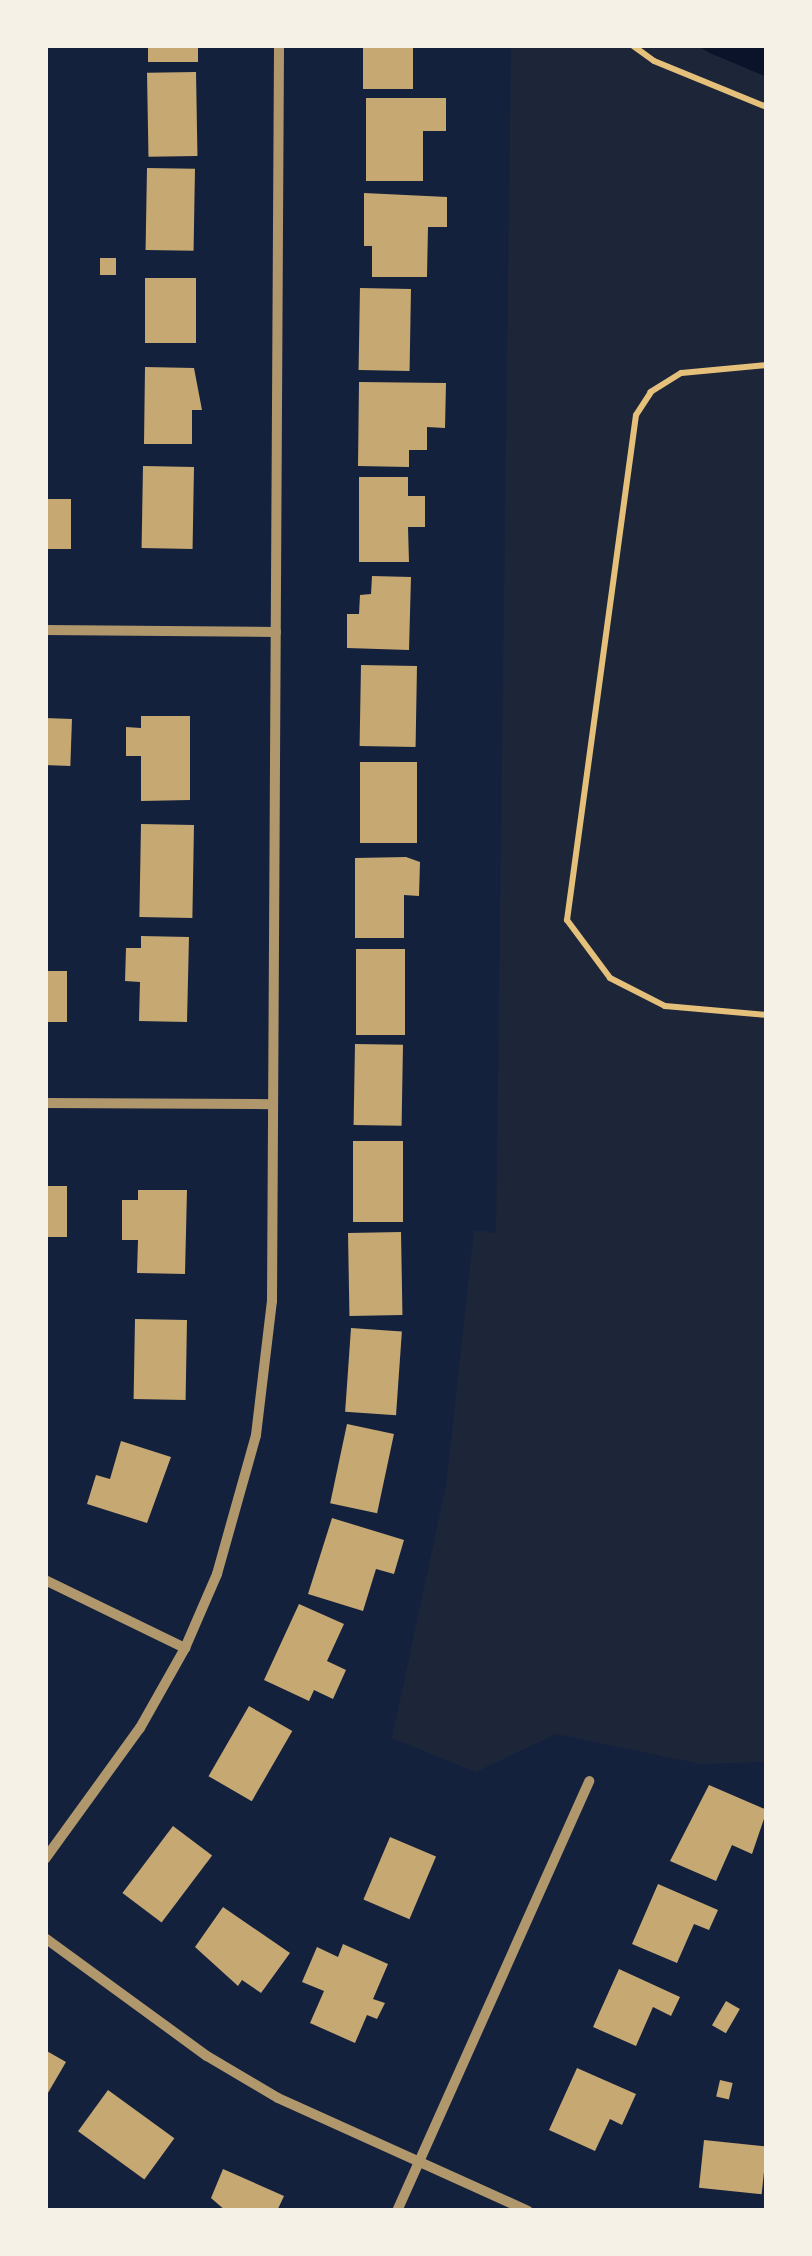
<!DOCTYPE html>
<html>
<head>
<meta charset="utf-8">
<style>
	body { margin:0 }
	#map { position:relative; width:812px; height:2256px; overflow:hidden; background:#14213d; font-family:"Sofia Sans Condensed",sans-serif }
	div>[style] { position:absolute }
	.green>* { inset:0; background:#1d2539 }
	.water>* { inset:0; background:#0b132b }
	.building>* { inset:0; background:#c6a872; transform-origin:0 0 }
	.path>* { height:6px; margin:-3px; padding:0 3px; transform-origin:3px; border-radius:3px; background:#e5c07b }
	.minor>* { height:10px; margin:-5px; padding:0 5px; transform-origin:5px; border-radius:5px; background:#b1986c }
	span { translate:-50% -50%; white-space:nowrap; text-align:center; line-height:1.15; -webkit-text-stroke:8px #f6f1e7; paint-order:stroke }
	.frame { position:absolute; inset:0; border:48px solid #f6f1e7; pointer-events:none }
</style>
</head>
<body>
<div id="map">
	<div class="green">
		<div style="clip-path:polygon(511px 45px,767px 45px,767px 1762px,701px 1764px,556px 1734px,476px 1772px,392px 1738px,446px 1486px,474px 1230px,496px 1233px)"></div>
	</div>
	<div class="water">
		<div style="clip-path:polygon(696px 45px,767px 45px,767px 77px,712px 54px)"></div>
	</div>
	<div class="building">
		<div style="left:148px;top:45px;width:50px;height:17px"></div>
		<div style="left:363px;top:45px;width:50px;height:44px"></div>
		<div style="left:196px;top:72px;width:84px;height:49px;rotate:89deg"></div>
		<div style="clip-path:polygon(366px 98px,446px 98px,446px 131px,423px 131px,423px 181px,366px 181px)"></div>
		<div style="left:147px;top:168px;width:48px;height:82px;rotate:1deg"></div>
		<div style="clip-path:polygon(364px 193px,447px 197px,447px 227px,428px 227px,427px 277px,372px 277px,372px 246px,364px 246px)"></div>
		<div style="left:100px;top:258px;width:16px;height:17px"></div>
		<div style="left:145px;top:278px;width:51px;height:65px"></div>
		<div style="left:360px;top:288px;width:51px;height:82px;rotate:1deg"></div>
		<div style="clip-path:polygon(145px 367px,194px 368px,202px 410px,192px 410px,192px 444px,144px 444px)"></div>
		<div style="clip-path:polygon(359px 382px,446px 383px,445px 428px,427px 427px,427px 450px,409px 450px,409px 467px,358px 466px)"></div>
		<div style="left:143px;top:466px;width:51px;height:82px;rotate:1deg"></div>
		<div style="clip-path:polygon(359px 477px,408px 477px,408px 496px,425px 496px,425px 527px,408px 527px,409px 562px,359px 562px)"></div>
		<div style="left:45px;top:499px;width:26px;height:50px"></div>
		<div style="clip-path:polygon(372px 576px,411px 577px,409px 650px,347px 648px,347px 614px,359px 614px,360px 595px,371px 594px)"></div>
		<div style="left:361px;top:665px;width:56px;height:81px;rotate:1deg"></div>
		<div style="clip-path:polygon(141px 716px,190px 716px,190px 800px,141px 801px,141px 756px,126px 756px,126px 727px,141px 728px)"></div>
		<div style="left:45px;top:718px;width:27px;height:47px;rotate:2deg"></div>
		<div style="left:360px;top:762px;width:57px;height:81px"></div>
		<div style="left:141px;top:824px;width:53px;height:93px;rotate:1deg"></div>
		<div style="clip-path:polygon(406px 857px,420px 862px,419px 896px,404px 895px,404px 938px,355px 938px,355px 858px)"></div>
		<div style="clip-path:polygon(141px 936px,189px 937px,187px 1022px,139px 1021px,140px 982px,125px 981px,126px 948px,141px 948px)"></div>
		<div style="left:356px;top:949px;width:49px;height:86px"></div>
		<div style="left:45px;top:971px;width:22px;height:51px"></div>
		<div style="left:355px;top:1044px;width:48px;height:81px;rotate:1deg"></div>
		<div style="left:353px;top:1141px;width:50px;height:81px"></div>
		<div style="left:45px;top:1186px;width:22px;height:51px"></div>
		<div style="clip-path:polygon(138px 1190px,187px 1190px,185px 1274px,137px 1273px,138px 1240px,122px 1240px,122px 1200px,138px 1200px)"></div>
		<div style="left:401px;top:1232px;width:83px;height:53px;rotate:89deg"></div>
		<div style="left:135px;top:1319px;width:52px;height:80px;rotate:1deg"></div>
		<div style="left:351px;top:1328px;width:51px;height:84px;rotate:4deg"></div>
		<div style="left:347px;top:1424px;width:48px;height:81px;rotate:12deg"></div>
		<div style="clip-path:polygon(121px 1441px,171px 1457px,147px 1523px,87px 1504px,96px 1475px,110px 1479px)"></div>
		<div style="clip-path:polygon(332px 1518px,404px 1540px,394px 1574px,376px 1569px,363px 1611px,308px 1594px)"></div>
		<div style="clip-path:polygon(299px 1604px,344px 1624px,327px 1661px,346px 1670px,333px 1699px,314px 1690px,309px 1701px,264px 1680px)"></div>
		<div style="left:249px;top:1706px;width:50px;height:81px;rotate:30deg"></div>
		<div style="clip-path:polygon(709px 1785px,767px 1810px,752px 1854px,732px 1845px,716px 1881px,670px 1861px)"></div>
		<div style="left:173px;top:1826px;width:49px;height:84px;rotate:37deg"></div>
		<div style="left:390px;top:1837px;width:50px;height:68px;rotate:23deg"></div>
		<div style="clip-path:polygon(658px 1884px,718px 1910px,709px 1930px,694px 1924px,677px 1963px,632px 1944px)"></div>
		<div style="clip-path:polygon(223px 1907px,290px 1953px,261px 1993px,242px 1980px,238px 1986px,195px 1947px)"></div>
		<div style="clip-path:polygon(343px 1944px,388px 1964px,373px 1999px,385px 2003px,377px 2019px,367px 2015px,355px 2043px,310px 2023px,324px 1991px,302px 1982px,317px 1947px,338px 1957px)"></div>
		<div style="clip-path:polygon(619px 1969px,680px 1997px,671px 2016px,653px 2007px,636px 2046px,593px 2027px)"></div>
		<div style="left:726px;top:2001px;width:16px;height:28px;rotate:30deg"></div>
		<div style="clip-path:polygon(45px 2050px,66px 2062px,45px 2098px)"></div>
		<div style="clip-path:polygon(577px 2068px,636px 2094px,622px 2125px,610px 2119px,595px 2151px,549px 2130px)"></div>
		<div style="left:720px;top:2080px;width:13px;height:17px;rotate:13deg"></div>
		<div style="left:108px;top:2090px;width:82px;height:51px;rotate:36deg"></div>
		<div style="left:704px;top:2140px;width:63px;height:48px;rotate:6deg"></div>
		<div style="clip-path:polygon(223px 2169px,284px 2196px,277px 2211px,226px 2211px,211px 2198px)"></div>
	</div>
	<div class="path">
		<div style="left:632px;top:45px;width:27px;rotate:36deg"></div>
		<div style="left:654px;top:61px;width:122px;rotate:22.2deg"></div>
		<div style="left:767px;top:365px;width:86px;rotate:174.7deg"></div>
		<div style="left:681px;top:373px;width:36px;rotate:148deg"></div>
		<div style="left:651px;top:392px;width:27px;rotate:123deg"></div>
		<div style="left:636px;top:415px;width:510px;rotate:97.78deg"></div>
		<div style="left:567px;top:920px;width:72px;rotate:53.4deg"></div>
		<div style="left:610px;top:978px;width:62px;rotate:27deg"></div>
		<div style="left:665px;top:1006px;width:102px;rotate:5deg"></div>
	</div>
	<div class="minor">
		<div style="left:45px;top:630px;width:231px;rotate:0.5deg"></div>
		<div style="left:45px;top:1103px;width:228px;rotate:0.3deg"></div>
		<div style="left:45px;top:1580px;width:156px;rotate:25.9deg"></div>
		<div style="left:45px;top:1859px;width:162px;rotate:-54.1deg"></div>
		<div style="left:140px;top:1728px;width:92px;rotate:-60.6deg"></div>
		<div style="left:185px;top:1648px;width:81px;rotate:-66.6deg"></div>
		<div style="left:217px;top:1574px;width:144px;rotate:-74.3deg"></div>
		<div style="left:256px;top:1435px;width:135px;rotate:-83.2deg"></div>
		<div style="left:272px;top:1301px;width:1256px;rotate:-89.68deg"></div>
		<div style="left:45px;top:1938px;width:200px;rotate:36.1deg"></div>
		<div style="left:207px;top:2056px;width:82px;rotate:30.6deg"></div>
		<div style="left:278px;top:2098px;width:274px;rotate:24.3deg"></div>
		<div style="left:397px;top:2211px;width:471px;rotate:-65.9deg"></div>
	</div>
	<div class="frame"></div>
</div>
</body>
</html>
